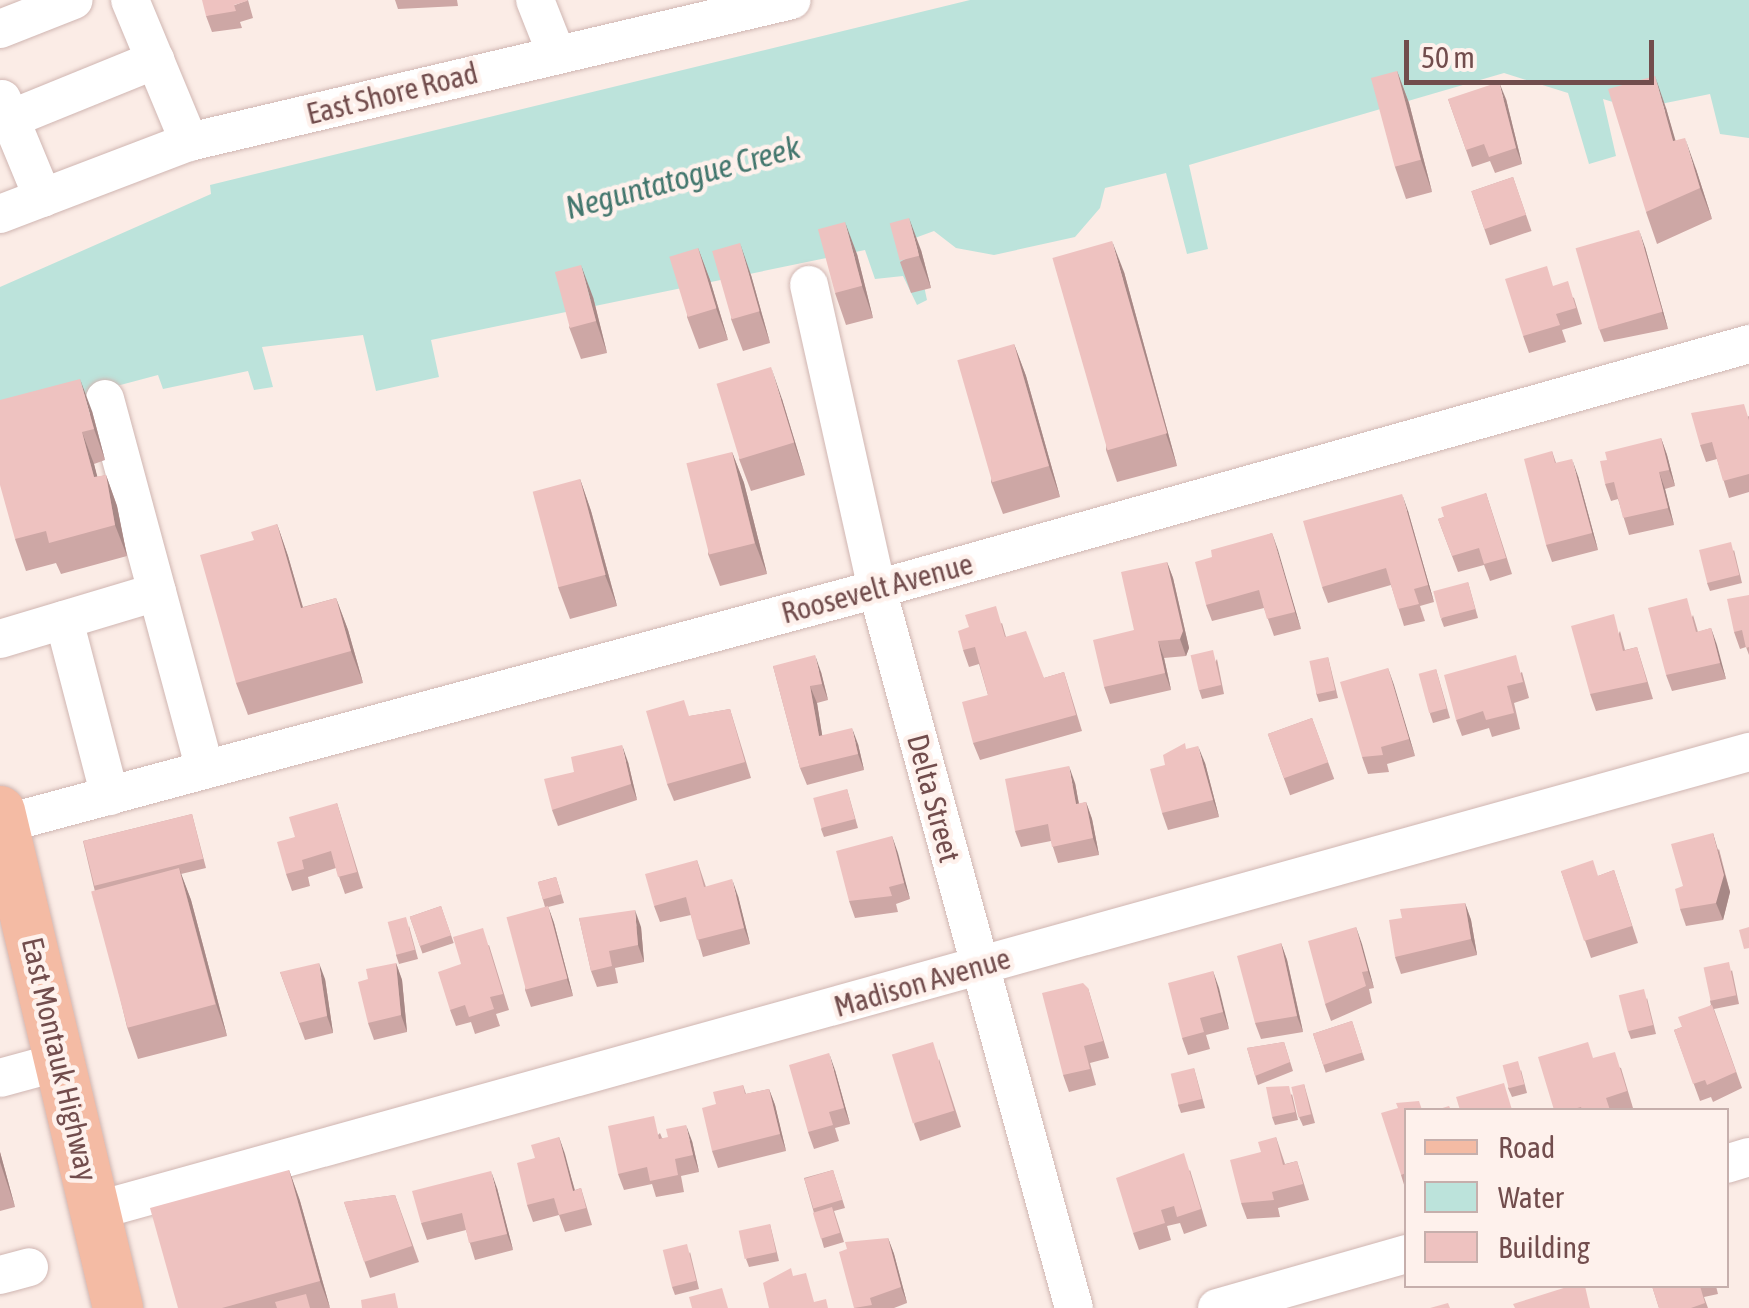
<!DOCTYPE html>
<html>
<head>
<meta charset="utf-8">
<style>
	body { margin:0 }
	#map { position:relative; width:1749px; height:1308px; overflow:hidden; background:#fbece6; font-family:"Asap Condensed",sans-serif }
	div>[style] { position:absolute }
	.water>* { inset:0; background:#bce3db }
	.roads { filter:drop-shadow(0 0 2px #d0b6b2) drop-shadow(0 0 2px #d0b6b2) }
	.minor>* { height:38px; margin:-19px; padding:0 19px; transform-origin:19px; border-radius:19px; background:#fff }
	.major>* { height:50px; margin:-25px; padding:0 25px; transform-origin:25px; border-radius:25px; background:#f4bba4 }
	.wall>* { inset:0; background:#cda7a5; transform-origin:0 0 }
	.shaded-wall>* { inset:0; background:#a78886 }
	.building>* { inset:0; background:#eec2c0; transform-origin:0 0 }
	span { translate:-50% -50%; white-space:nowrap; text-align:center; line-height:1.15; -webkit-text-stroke:9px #fef1ec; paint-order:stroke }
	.street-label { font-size:30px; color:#724d4d }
	.water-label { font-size:32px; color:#42766d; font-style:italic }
	.legend { position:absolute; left:1404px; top:1108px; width:325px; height:180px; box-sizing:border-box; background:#fef1ec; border:2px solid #c6afac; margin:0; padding:12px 18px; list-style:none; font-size:30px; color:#724d4d }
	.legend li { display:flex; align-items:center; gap:20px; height:50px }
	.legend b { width:50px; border:2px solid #c6afac }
	.scale { position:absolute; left:1404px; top:40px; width:250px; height:45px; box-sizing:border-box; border:5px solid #724d4d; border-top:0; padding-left:12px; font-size:30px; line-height:35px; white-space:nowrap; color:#724d4d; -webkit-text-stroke:8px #fef1ec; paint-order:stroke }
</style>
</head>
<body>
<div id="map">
	<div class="water">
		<div style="clip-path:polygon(970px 0,1749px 0,1749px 138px,1720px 134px,1710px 94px,1636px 109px,1603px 99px,1616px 156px,1589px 164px,1568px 93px,1504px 73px,1189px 165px,1208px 249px,1187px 254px,1166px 173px,1105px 188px,1100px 208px,1075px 237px,994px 255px,956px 248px,934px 231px,904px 242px,920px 267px,927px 300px,917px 305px,903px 276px,875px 279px,865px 250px,431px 340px,439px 377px,376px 391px,363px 335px,262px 347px,273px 387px,254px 390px,248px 371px,163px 389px,158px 375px,0 417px,0 287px,211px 194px,210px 185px)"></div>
	</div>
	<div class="roads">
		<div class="minor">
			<div style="left:130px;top:0;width:154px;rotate:67.4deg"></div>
			<div style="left:535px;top:0;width:57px;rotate:68.4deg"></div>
			<div style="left:0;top:29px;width:79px;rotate:-21.4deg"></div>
			<div style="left:2px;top:99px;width:107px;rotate:67.5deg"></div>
			<div style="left:10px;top:119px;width:157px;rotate:-22.1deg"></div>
			<div style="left:0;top:214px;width:202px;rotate:-20.9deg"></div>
			<div style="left:189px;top:142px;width:619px;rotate:-13.25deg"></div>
			<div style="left:809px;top:285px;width:312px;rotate:77.4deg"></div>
			<div style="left:877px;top:589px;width:745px;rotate:74.68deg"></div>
			<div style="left:105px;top:399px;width:384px;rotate:74.9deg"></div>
			<div style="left:64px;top:620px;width:182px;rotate:75.4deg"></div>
			<div style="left:0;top:639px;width:164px;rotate:-16.7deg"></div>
			<div style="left:0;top:825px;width:908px;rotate:-15.06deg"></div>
			<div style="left:877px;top:589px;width:906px;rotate:-15.69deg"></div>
			<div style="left:0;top:1078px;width:64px;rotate:-15.3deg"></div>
			<div style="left:1726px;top:1164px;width:24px;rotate:-17deg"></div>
			<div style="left:95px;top:1211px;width:1717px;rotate:-15.51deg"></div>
			<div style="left:0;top:1275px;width:30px;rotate:-15deg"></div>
			<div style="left:1217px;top:1308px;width:197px;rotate:-15.9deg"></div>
		</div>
		<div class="major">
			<div style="left:0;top:811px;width:511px;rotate:76.64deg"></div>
		</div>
	</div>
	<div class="wall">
		<div style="clip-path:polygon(248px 0,253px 18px,240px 22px,242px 28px,212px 32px,206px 16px)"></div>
		<div style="clip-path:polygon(395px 0,457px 0,458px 6px,398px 9px)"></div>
		<div style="clip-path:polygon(1397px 71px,1409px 103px,1432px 192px,1406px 199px,1395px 167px)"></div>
		<div style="clip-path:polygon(1448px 99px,1506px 99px,1522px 164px,1495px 173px,1490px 161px,1472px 167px)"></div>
		<div style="clip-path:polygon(1666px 108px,1675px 141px,1696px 169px,1712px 219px,1657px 244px,1646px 212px)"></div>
		<div style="left:1513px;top:177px;width:57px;height:44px;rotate:71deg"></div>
		<div style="clip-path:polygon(1645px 247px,1668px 329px,1604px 342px,1598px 326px)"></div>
		<div style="clip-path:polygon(698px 248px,710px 280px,728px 340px,699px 349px,687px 317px)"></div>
		<div style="clip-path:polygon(921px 250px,931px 288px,911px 293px,900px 262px)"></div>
		<div style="clip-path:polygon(857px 254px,873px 318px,846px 325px,835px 293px)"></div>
		<div style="clip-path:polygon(1124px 272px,1177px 466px,1117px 482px,1106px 450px)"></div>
		<div style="clip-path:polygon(751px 275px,770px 343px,743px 351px,731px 319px)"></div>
		<div style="clip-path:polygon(1554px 286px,1574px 298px,1582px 324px,1562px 330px,1566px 342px,1529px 353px,1523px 336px)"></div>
		<div style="clip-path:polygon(593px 297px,607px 353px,581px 359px,569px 327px)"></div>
		<div style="clip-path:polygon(1014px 344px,1026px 376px,1060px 497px,1003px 514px,991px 482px)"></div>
		<div style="clip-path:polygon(782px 399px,805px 475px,751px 491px,739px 459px)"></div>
		<div style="clip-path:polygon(92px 411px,105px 460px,94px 464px,97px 477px,106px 475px,117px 506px,127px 556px,61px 574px,56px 563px,26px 571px,15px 539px)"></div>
		<div style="clip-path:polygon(1749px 416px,1749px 492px,1729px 498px,1717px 459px,1706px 462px,1700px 445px)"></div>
		<div style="clip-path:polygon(1661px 438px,1667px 455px,1675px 486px,1665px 489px,1674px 525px,1629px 535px,1618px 499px,1611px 501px,1605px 484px)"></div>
		<div style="clip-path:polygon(1552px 451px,1556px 463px,1578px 476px,1598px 550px,1552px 562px,1546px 545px)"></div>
		<div style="clip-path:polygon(732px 452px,744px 483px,767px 574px,720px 586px,708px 554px)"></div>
		<div style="clip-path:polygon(580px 479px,591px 511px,617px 606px,570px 619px,558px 587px)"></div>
		<div style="clip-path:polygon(1486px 493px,1512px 574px,1490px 581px,1484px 565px,1458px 572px,1438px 519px,1444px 517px)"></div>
		<div style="clip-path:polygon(1408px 511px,1434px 602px,1420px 606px,1425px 621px,1404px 626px,1391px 585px,1328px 603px,1322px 587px)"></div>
		<div style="clip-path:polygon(277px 524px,288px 556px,303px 607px,336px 598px,348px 630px,363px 683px,248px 715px,236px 683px,254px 540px)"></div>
		<div style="clip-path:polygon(1272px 533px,1301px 629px,1274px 636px,1264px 608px,1212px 621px,1206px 605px,1212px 557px)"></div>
		<div style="clip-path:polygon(1734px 550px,1742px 583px,1710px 591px,1707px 583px)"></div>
		<div style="clip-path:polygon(1167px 562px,1173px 578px,1189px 648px,1186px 656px,1164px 658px,1171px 690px,1110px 704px,1104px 687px,1134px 630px)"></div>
		<div style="clip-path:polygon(1468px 582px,1478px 618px,1444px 627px,1441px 619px)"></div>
		<div style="clip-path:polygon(1749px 595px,1749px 655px,1746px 647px,1740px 649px,1734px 632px)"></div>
		<div style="clip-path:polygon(1693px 615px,1698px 632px,1711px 628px,1726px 679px,1672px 691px,1666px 675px)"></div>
		<div style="clip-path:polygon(1002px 623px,1006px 637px,1044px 678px,1064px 672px,1082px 731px,980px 760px,973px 743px,988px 695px,979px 664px,969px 667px,963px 650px)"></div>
		<div style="clip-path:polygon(1620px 631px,1625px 650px,1637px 647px,1653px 699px,1596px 711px,1590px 694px)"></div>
		<div style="clip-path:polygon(1328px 657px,1338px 698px,1319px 702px,1316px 693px)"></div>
		<div style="clip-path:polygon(1217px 659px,1224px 694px,1202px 699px,1199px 690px)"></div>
		<div style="clip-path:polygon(773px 666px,821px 672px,828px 700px,817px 703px,822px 735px,858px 744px,864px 770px,807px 785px,800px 768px)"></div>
		<div style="clip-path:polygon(1388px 668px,1415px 756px,1387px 764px,1389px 772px,1368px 774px,1362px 757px)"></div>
		<div style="clip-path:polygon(1436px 669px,1450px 718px,1433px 723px,1430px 714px)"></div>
		<div style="clip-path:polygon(1522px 672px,1529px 698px,1514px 703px,1520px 729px,1492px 737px,1489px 728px,1462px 736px,1456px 720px)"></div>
		<div style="clip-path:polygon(730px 709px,751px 778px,674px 801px,667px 784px,690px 716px)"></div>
		<div style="left:1312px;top:718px;width:65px;height:47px;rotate:70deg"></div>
		<div style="clip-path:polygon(1187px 749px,1205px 763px,1219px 817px,1168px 830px,1162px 813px,1165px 765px)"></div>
		<div style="clip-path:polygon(628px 762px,637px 800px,558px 826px,552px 810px,574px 772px)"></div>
		<div style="clip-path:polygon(1075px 783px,1079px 804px,1086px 802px,1092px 819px,1099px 855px,1058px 863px,1051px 841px,1021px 847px,1015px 831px)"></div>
		<div style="clip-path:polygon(847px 789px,858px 828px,824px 837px,821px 829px)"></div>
		<div style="clip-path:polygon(337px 803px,363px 888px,345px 894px,336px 868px,308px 877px,310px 886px,292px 891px,286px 874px,295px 837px)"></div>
		<div style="clip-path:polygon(192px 814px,206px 868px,181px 874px,191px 900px,227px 1036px,138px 1059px,127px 1027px,83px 841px)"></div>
		<div style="clip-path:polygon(892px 836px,910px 899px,896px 904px,898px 912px,855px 918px,849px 901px)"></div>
		<div style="clip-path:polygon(1719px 849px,1730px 892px,1723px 920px,1686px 926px,1680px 909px,1683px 886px)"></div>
		<div style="clip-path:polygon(697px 860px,706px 887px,738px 896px,750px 944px,703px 957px,691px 915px,660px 922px,654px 906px)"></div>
		<div style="clip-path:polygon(1614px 870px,1638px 943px,1591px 958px,1561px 871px,1598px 876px)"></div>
		<div style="clip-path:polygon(556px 877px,564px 903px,548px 907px,554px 923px,573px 996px,531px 1007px,525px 990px,545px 907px,538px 882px)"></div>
		<div style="clip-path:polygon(1465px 903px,1471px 920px,1477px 955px,1401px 974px,1395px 957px)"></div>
		<div style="left:441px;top:906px;width:39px;height:33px;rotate:71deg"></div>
		<div style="clip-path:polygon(579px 918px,641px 927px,644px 962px,615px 968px,618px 983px,597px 987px,591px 971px)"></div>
		<div style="clip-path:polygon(409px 926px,418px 959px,399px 964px,396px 955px)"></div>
		<div style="clip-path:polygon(1356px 927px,1374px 988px,1369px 989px,1372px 1003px,1331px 1021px,1325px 1004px)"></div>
		<div style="clip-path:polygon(1281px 943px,1287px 960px,1303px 1032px,1261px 1039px,1255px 1023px)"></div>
		<div style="clip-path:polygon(489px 945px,509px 1010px,496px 1014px,500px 1026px,475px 1034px,471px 1022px,456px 1026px,450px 1010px,461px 964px)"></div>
		<div style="clip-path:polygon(396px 963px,402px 980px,407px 1032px,374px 1040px,368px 1023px)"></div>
		<div style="clip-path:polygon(1732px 970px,1739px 1004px,1714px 1009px,1742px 1088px,1713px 1102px,1711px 1097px,1700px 1101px,1674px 1030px,1682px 1027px,1711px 1005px,1710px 1001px)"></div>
		<div style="clip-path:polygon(1213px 971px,1229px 1029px,1206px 1035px,1210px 1049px,1188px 1055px,1182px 1038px)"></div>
		<div style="clip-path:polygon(280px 972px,325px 979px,333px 1033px,305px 1040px)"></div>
		<div style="clip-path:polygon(1088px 988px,1109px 1058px,1090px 1063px,1096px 1085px,1069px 1092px,1063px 1075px)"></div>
		<div style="clip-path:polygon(1647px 998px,1656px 1034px,1631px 1039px,1628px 1031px)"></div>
		<div style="left:1352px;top:1021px;width:41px;height:41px;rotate:72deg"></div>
		<div style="clip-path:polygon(1284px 1042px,1293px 1071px,1258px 1085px,1247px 1048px)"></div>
		<div style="clip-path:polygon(1594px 1058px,1621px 1068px,1633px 1108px,1625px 1110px,1554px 1110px)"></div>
		<div style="clip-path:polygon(939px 1059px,961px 1127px,920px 1141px,914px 1124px)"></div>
		<div style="clip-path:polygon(1194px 1068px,1205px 1108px,1181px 1113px,1178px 1105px)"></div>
		<div style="clip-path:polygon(835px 1070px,850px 1124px,835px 1128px,839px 1141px,814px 1149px,808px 1132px)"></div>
		<div style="clip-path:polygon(1521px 1070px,1527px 1093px,1512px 1097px,1508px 1088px)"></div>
		<div style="clip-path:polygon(1304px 1084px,1315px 1123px,1303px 1126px,1299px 1117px)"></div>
		<div style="clip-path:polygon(743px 1085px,746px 1094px,769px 1089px,775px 1105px,786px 1151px,718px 1168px,712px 1151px,716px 1104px)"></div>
		<div style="clip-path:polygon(1292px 1094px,1298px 1120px,1275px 1125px,1272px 1117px)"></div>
		<div style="clip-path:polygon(1406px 1110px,1406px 1191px,1401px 1175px)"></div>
		<div style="clip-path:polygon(660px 1133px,662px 1138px,692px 1141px,699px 1172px,681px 1176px,684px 1192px,656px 1197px,652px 1184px,624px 1190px,618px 1174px)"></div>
		<div style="clip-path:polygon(559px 1137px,575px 1190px,581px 1188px,592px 1225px,565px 1232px,559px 1215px,533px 1222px,527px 1205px,535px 1158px)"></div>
		<div style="clip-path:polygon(1276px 1137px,1285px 1164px,1297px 1161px,1309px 1200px,1278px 1208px,1280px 1217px,1247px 1219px,1241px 1203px,1261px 1152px)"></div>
		<div style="clip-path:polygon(0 1152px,15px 1207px,0 1211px)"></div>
		<div style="clip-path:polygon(289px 1170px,300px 1201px,330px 1308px,178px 1308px)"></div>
		<div style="clip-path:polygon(833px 1170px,845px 1208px,834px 1211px,844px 1242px,824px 1248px,804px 1178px)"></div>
		<div style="clip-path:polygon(1190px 1170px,1207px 1226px,1184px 1234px,1180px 1223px,1167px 1226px,1171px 1240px,1139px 1250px,1133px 1233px)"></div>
		<div style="clip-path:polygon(497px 1188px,513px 1250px,475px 1260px,466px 1230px,427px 1240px,421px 1223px)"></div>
		<div style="clip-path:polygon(395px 1195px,419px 1262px,370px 1278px,344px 1202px)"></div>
		<div style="clip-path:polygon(770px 1224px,779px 1261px,749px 1267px,746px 1259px)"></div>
		<div style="clip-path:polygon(888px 1238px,894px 1254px,907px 1303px,894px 1308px,854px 1308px)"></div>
		<div style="clip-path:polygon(690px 1252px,699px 1289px,675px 1295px,672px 1287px)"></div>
		<div style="clip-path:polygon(1652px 1286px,1716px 1286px,1718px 1294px,1704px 1297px,1708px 1308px,1659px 1308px)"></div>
	</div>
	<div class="shaded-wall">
		<div style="clip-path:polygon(1397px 71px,1409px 103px,1432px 192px,1421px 160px)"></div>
		<div style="clip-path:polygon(1655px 76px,1666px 108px,1685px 173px,1673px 141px)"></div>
		<div style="clip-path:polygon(1499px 82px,1506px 99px,1522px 164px,1516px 148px)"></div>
		<div style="clip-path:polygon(1685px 138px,1696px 169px,1712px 219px,1700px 188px)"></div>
		<div style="clip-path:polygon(909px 218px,921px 250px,931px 288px,919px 256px)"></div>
		<div style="clip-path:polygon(845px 222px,857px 254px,873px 318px,862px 286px)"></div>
		<div style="clip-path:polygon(1639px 230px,1645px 247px,1668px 329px,1662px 312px)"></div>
		<div style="clip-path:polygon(1112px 241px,1124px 272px,1177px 466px,1166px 434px)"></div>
		<div style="clip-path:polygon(740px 243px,751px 275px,770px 343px,759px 311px)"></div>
		<div style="clip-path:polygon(698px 248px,710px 280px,728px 340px,716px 308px)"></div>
		<div style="clip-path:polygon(581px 265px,593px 297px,607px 353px,596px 321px)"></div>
		<div style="clip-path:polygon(1014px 344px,1026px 376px,1060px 497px,1049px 466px)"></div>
		<div style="clip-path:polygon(771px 367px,782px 399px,805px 475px,794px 443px)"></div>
		<div style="clip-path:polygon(80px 379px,92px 411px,105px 460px,94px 429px)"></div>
		<div style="clip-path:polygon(82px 432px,94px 464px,106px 509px,94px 477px)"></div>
		<div style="clip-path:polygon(1661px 438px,1667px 455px,1675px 486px,1669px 470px)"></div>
		<div style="clip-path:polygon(732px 452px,744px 483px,767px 574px,755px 543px)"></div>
		<div style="clip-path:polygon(1572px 459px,1578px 476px,1598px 550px,1592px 533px)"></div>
		<div style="clip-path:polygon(1659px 472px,1665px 489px,1674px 525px,1668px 508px)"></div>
		<div style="clip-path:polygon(106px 475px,117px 506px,127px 556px,115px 525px)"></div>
		<div style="clip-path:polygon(580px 479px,591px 511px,617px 606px,605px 575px)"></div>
		<div style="clip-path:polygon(1402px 494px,1408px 511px,1434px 602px,1428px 585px)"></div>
		<div style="clip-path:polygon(277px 524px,288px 556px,312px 640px,301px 608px)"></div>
		<div style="clip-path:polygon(1272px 533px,1278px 550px,1301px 629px,1295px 612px)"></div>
		<div style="clip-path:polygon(1167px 562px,1173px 578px,1189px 648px,1186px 656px,1180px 639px)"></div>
		<div style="clip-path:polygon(336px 598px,348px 630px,363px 683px,351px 651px)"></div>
		<div style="clip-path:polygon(1711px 628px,1717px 645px,1726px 679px,1720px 663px)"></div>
		<div style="clip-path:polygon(1158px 641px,1164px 658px,1171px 690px,1165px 673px)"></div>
		<div style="clip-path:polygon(815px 655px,821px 672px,828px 700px,822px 684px)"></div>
		<div style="clip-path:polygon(1388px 668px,1394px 685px,1415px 756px,1409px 739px)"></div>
		<div style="clip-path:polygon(810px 686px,817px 703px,825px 753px,819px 736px)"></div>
		<div style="clip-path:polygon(852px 728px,858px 744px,864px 770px,858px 754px)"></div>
		<div style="clip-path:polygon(622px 745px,628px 762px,637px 800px,631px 784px)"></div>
		<div style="clip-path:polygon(1198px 746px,1205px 763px,1219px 817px,1213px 800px)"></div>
		<div style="clip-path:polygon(1069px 766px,1075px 783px,1082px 821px,1076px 804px)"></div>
		<div style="clip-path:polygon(1086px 802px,1092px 819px,1099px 855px,1093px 838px)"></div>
		<div style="clip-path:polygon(1713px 833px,1730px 892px,1723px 920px,1716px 903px)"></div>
		<div style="clip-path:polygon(892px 836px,898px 853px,910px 899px,904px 883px)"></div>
		<div style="clip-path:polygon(179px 868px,191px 900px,227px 1036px,216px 1004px)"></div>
		<div style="clip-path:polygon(732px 879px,738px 896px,750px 944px,744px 928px)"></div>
		<div style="clip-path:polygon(1465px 903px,1471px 920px,1477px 955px,1471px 939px)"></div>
		<div style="clip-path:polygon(548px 906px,554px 923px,573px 996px,567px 979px)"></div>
		<div style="clip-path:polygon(635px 910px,641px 927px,644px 962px,638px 945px)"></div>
		<div style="clip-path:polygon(1356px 927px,1362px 944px,1374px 988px,1368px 971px)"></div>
		<div style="clip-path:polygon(1281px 943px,1287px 960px,1303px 1032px,1297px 1016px)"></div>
		<div style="clip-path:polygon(319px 963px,325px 979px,333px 1033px,327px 1016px)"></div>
		<div style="clip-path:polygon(396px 963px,402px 980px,407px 1032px,401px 1015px)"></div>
		<div style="clip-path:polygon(1213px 971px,1219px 988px,1229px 1029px,1223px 1012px)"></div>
		<div style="clip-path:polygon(829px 1053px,835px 1070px,850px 1124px,844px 1108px)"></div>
		<div style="clip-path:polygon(769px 1089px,775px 1105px,786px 1151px,780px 1134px)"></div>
		<div style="clip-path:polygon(686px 1125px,692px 1141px,699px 1172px,693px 1155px)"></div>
		<div style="clip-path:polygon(559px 1137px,565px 1154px,579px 1207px,573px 1191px)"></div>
		<div style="clip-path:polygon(0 1152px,15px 1207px,0 1162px)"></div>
		<div style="clip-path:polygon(289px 1170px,300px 1201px,330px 1308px,320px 1281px)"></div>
		<div style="clip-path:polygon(491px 1171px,497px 1188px,513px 1250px,507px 1234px)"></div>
		<div style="clip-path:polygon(888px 1238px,894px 1254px,907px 1303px,901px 1287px)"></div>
	</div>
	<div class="building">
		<div style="clip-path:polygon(202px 0,247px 0,247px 1px,234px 5px,236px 11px,206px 16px)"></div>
		<div style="left:1397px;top:71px;width:92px;height:27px;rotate:75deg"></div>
		<div style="clip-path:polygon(1655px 76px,1673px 141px,1685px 138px,1700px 188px,1646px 212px,1608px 89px)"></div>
		<div style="clip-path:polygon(1499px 82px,1516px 148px,1489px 157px,1484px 144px,1466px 150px,1448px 99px)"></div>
		<div style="left:1513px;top:177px;width:40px;height:44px;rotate:71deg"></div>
		<div style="left:909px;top:218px;width:39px;height:20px;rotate:75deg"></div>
		<div style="left:845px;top:222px;width:66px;height:28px;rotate:75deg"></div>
		<div style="left:1639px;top:230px;width:85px;height:66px;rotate:74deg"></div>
		<div style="left:1112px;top:241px;width:200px;height:62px;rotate:74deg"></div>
		<div style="left:740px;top:243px;width:71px;height:29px;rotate:74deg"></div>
		<div style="left:698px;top:248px;width:63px;height:30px;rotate:73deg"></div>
		<div style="left:581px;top:265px;width:58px;height:27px;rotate:75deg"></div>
		<div style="clip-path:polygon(1547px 266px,1553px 286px,1568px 281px,1576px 308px,1556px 314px,1560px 325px,1523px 336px,1505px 279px)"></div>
		<div style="left:1014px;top:344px;width:127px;height:59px;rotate:74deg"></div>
		<div style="left:771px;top:367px;width:79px;height:57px;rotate:73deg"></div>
		<div style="clip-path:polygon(80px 379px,94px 429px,82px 432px,94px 477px,106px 475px,115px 525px,49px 543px,46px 531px,15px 539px,0 485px,0 400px)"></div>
		<div style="clip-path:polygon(1744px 404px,1749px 420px,1749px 474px,1723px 481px,1712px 442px,1700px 445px,1691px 413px)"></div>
		<div style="clip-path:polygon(1661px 438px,1669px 470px,1659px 472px,1668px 508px,1623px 518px,1614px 482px,1605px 484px,1600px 461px,1607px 460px,1605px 452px)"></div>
		<div style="clip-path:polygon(1552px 451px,1555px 463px,1572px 459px,1592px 533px,1546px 545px,1524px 459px)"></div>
		<div style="left:732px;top:452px;width:94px;height:47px;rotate:76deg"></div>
		<div style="left:580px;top:479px;width:99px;height:49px;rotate:75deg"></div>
		<div style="clip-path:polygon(1486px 493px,1506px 558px,1484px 564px,1479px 548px,1452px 556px,1438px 519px,1444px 517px,1441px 507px)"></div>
		<div style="clip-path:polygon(1402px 494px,1428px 585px,1414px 589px,1419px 604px,1398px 609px,1386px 568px,1322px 587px,1303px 521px)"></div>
		<div style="clip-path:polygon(277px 524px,301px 608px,336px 598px,351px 651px,236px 683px,200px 555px,254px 540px,251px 532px)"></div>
		<div style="clip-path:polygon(1272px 533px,1295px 612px,1267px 619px,1259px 590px,1206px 605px,1195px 562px,1212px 557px,1211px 550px)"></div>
		<div style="left:1731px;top:542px;width:34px;height:33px;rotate:76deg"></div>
		<div style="clip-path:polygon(1167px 562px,1183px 631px,1180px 639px,1158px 641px,1165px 673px,1104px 687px,1093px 640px,1134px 630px,1121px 572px)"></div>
		<div style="left:1468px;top:582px;width:28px;height:36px;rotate:75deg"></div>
		<div style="clip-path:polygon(1749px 595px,1749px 647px,1746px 648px,1742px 630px,1734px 632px,1727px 599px)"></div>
		<div style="clip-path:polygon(1687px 598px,1696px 632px,1711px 628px,1720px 663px,1666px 675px,1648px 608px)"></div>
		<div style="clip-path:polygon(996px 606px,1005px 637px,1026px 631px,1044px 678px,1064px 672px,1076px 715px,973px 743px,962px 702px,988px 695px,975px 647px,963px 650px,958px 631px,969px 627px,965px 615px)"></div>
		<div style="clip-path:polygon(1614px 614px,1623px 651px,1637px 647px,1647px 682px,1590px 694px,1571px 626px)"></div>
		<div style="left:1213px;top:650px;width:36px;height:23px;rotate:77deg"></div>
		<div style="clip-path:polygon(815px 655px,822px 684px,810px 686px,819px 736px,852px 728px,858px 754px,800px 768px,773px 666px)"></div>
		<div style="clip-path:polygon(1516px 655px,1523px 682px,1507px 686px,1514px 713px,1486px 720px,1483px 711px,1456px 720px,1444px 675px)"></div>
		<div style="left:1328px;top:657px;width:34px;height:19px;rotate:78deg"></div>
		<div style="clip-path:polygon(1388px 668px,1409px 739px,1381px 747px,1383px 755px,1362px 757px,1340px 682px)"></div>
		<div style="left:1436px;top:669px;width:41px;height:18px;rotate:75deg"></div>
		<div style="clip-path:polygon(684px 700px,689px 716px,730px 709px,745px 762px,667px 784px,646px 711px)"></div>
		<div style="left:1312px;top:718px;width:47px;height:47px;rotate:70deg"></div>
		<div style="clip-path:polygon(1185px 743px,1186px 749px,1198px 746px,1213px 800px,1162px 813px,1150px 769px,1165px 765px,1163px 755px)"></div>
		<div style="clip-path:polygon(622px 745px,631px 784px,552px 810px,544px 779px,574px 772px,571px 757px)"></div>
		<div style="clip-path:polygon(1069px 766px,1076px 804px,1086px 802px,1093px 838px,1052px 847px,1048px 824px,1015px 831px,1005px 779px)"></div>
		<div style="left:847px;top:789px;width:31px;height:35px;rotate:75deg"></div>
		<div style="clip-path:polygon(337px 803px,357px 872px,338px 877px,331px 851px,302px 860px,304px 869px,286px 874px,277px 842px,295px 837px,289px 817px)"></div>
		<div style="left:192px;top:814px;width:46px;height:112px;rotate:76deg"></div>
		<div style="clip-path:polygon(1713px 833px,1724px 875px,1716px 903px,1680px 909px,1675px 889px,1683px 886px,1671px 844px)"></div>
		<div style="clip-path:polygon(892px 836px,904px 883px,889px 887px,892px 896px,849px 901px,836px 851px)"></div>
		<div style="clip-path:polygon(697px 860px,704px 887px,732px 879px,744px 928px,697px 940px,686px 897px,654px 906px,645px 874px)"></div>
		<div style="clip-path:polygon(1593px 860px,1598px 876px,1614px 870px,1632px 926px,1584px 941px,1561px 871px)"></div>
		<div style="left:179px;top:868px;width:141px;height:91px;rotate:75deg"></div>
		<div style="left:556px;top:877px;width:18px;height:19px;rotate:74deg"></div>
		<div style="clip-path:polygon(1465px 903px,1471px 939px,1395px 957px,1389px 920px,1402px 918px,1400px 909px)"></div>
		<div style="left:441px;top:906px;width:31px;height:33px;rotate:71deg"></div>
		<div style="left:548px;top:906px;width:75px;height:43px;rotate:75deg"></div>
		<div style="clip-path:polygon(635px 910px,638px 945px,609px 951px,612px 966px,591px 971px,579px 918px)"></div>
		<div style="left:406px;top:917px;width:34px;height:19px;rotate:75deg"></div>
		<div style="clip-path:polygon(1356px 927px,1368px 971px,1362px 972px,1366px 986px,1325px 1004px,1308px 941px)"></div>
		<div style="clip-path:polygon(1749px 927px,1749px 948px,1744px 949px,1739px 930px)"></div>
		<div style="clip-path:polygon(483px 928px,503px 994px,490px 997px,494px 1009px,469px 1017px,465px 1005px,450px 1010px,438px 972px,461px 964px,453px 937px)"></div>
		<div style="clip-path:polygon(1281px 943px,1297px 1016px,1255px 1023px,1237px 956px)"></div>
		<div style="left:1729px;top:962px;width:34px;height:26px;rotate:78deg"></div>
		<div style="clip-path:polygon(319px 963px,327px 1016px,299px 1023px,280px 972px)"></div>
		<div style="clip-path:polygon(396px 963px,401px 1015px,368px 1023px,358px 982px,368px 979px,366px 969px)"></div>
		<div style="clip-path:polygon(1213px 971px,1223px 1012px,1200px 1018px,1204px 1032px,1182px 1038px,1168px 983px)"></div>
		<div style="clip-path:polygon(1083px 983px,1088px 988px,1103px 1041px,1084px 1046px,1090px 1069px,1063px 1075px,1042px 993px)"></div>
		<div style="left:1644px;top:989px;width:37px;height:26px;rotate:76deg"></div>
		<div style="clip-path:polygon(1712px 1005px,1736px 1072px,1707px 1085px,1705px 1080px,1693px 1084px,1674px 1030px,1682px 1027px,1678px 1017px)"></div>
		<div style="left:1352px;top:1021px;width:33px;height:41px;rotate:72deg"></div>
		<div style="left:933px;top:1042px;width:72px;height:43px;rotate:73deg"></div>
		<div style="clip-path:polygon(1284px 1042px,1290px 1062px,1255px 1076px,1247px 1048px)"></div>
		<div style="clip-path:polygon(1588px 1042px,1593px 1058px,1615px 1052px,1627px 1091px,1606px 1098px,1610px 1110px,1582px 1110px,1581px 1107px,1570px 1110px,1554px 1110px,1538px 1057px)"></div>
		<div style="clip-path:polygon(829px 1053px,844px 1108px,829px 1112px,833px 1125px,808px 1132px,789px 1065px)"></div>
		<div style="left:1518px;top:1061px;width:24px;height:16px;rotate:75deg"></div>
		<div style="left:1194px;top:1068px;width:32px;height:24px;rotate:76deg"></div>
		<div style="clip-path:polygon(1504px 1083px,1512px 1110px,1460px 1110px,1456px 1097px)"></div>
		<div style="left:1304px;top:1084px;width:31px;height:13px;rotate:77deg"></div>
		<div style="clip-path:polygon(743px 1085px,745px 1094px,769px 1089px,780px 1134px,712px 1151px,702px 1108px,716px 1104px,713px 1092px)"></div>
		<div style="clip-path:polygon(1289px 1086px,1295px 1112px,1272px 1117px,1266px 1087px)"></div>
		<div style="clip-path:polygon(1419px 1101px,1422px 1110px,1406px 1110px,1406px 1173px,1401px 1175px,1381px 1113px,1398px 1108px,1396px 1103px)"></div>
		<div style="clip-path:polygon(1449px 1106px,1451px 1110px,1436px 1110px)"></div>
		<div style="clip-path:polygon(654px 1116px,659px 1139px,668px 1137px,666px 1129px,686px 1125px,693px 1155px,675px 1159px,678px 1175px,650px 1181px,647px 1167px,618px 1174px,608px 1126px)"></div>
		<div style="clip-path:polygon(559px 1137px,573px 1191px,581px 1188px,586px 1208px,559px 1215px,554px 1198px,527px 1205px,517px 1163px,535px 1158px,531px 1145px)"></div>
		<div style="clip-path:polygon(1276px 1137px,1283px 1165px,1297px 1161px,1303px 1184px,1272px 1192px,1274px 1200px,1241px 1203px,1230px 1160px,1261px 1152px,1258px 1142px)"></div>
		<div style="clip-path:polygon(1184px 1153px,1201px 1209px,1177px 1217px,1174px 1206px,1161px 1210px,1165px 1223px,1133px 1233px,1116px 1178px)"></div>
		<div style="clip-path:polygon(289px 1170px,320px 1281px,222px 1308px,178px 1308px,150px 1208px)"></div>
		<div style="left:833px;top:1170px;width:31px;height:30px;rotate:73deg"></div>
		<div style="clip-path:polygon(491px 1171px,507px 1234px,469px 1243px,462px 1213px,421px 1223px,412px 1191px)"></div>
		<div style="clip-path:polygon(395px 1195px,412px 1246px,364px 1262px,344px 1202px)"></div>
		<div style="left:832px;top:1207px;width:27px;height:20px;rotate:73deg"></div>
		<div style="left:770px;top:1224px;width:29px;height:32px;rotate:78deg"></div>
		<div style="clip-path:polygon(888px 1238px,901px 1287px,870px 1298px,872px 1305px,854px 1308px,839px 1252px,847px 1249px,845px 1242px)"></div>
		<div style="left:687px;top:1244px;width:38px;height:25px;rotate:76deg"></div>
		<div style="clip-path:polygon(791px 1268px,793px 1276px,806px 1273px,814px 1302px,826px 1299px,828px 1308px,769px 1308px,763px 1283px)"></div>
		<div style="clip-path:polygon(1570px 1286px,1585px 1286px,1590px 1308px,1515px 1308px,1513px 1304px)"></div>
		<div style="clip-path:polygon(1652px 1286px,1700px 1286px,1705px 1303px,1691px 1308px,1659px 1308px)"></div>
		<div style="clip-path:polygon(722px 1288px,728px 1308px,692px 1308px,689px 1297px)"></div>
		<div style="clip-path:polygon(395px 1293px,398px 1308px,362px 1308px,361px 1300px)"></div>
		<div style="clip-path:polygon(306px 1294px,310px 1308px,277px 1308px,275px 1302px)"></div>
		<div style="clip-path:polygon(1448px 1303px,1450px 1308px,1430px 1308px)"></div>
	</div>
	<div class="street-label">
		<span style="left:392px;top:93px;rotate:-14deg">East Shore Road</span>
		<span style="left:877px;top:588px;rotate:-15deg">Roosevelt Avenue</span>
		<span style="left:934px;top:798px;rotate:75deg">Delta Street</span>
		<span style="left:922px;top:982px;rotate:-16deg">Madison Avenue</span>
		<span style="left:60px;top:1059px;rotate:77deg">East Montauk Highway</span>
	</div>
	<div class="water-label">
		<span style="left:683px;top:178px;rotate:-15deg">Neguntatogue Creek</span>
	</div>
	<ul class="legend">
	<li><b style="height:12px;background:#f4bba4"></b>Road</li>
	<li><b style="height:28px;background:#bce3db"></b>Water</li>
	<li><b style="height:28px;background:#eec2c0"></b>Building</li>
	</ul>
	<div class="scale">50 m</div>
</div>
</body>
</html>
